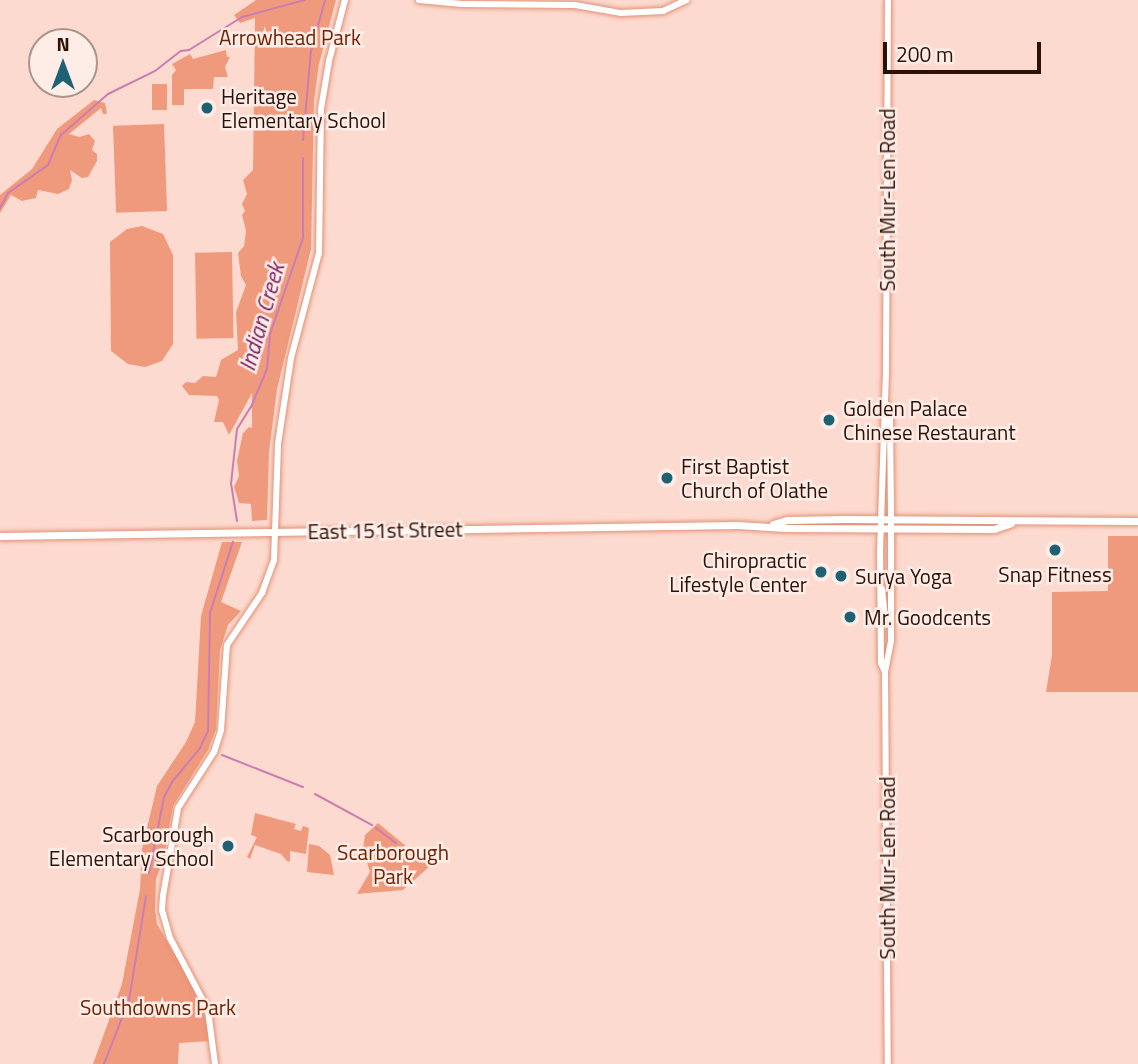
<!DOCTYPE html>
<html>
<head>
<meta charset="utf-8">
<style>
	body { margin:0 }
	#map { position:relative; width:1138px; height:1064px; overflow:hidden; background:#fddacf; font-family:"Titillium Web",sans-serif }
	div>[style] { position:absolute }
	.green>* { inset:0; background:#f09a7d; transform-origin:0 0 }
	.stream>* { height:2px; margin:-1px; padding:0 1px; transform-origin:1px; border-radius:1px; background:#cb7db2 }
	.roads { filter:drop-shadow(0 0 2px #e19277) drop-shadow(0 0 2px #e19277) }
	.secondary>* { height:6px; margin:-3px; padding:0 3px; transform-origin:3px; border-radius:3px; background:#fff }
	.primary>* { height:7px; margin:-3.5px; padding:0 3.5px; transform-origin:3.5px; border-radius:3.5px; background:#fff }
	.dots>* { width:19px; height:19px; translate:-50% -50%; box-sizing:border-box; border:4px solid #feece6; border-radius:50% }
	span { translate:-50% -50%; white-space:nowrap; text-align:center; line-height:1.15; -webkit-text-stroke:5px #feece6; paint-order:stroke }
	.park-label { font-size:21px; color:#712200 }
	.poi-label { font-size:21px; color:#2d1006 }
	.left { translate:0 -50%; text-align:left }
	.right { translate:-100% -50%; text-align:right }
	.street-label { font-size:21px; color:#2d1006 }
	.water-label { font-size:23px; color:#791d63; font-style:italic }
	.north { position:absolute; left:28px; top:28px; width:70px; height:70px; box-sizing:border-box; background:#feece6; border:2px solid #aa948c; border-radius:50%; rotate:0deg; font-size:19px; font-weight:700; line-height:28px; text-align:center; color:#2d1006 }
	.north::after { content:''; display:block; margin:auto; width:24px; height:32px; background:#1d6173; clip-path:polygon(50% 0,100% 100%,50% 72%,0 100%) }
	.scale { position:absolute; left:883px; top:42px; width:158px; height:32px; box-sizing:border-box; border:4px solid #2d1006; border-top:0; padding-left:9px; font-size:21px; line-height:24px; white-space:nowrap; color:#2d1006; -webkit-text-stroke:5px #feece6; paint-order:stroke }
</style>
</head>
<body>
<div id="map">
	<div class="green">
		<div style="clip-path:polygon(256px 0,336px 0,319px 64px,314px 101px,311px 249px,277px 389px,269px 452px,267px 520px,252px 521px,251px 504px,239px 503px,234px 487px,239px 476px,237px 461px,243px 433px,249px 427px,252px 428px,252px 393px,229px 435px,223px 422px,214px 422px,219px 400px,217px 396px,189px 395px,182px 386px,186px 382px,195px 383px,203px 376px,216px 377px,221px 360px,238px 350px,236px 312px,246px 285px,241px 276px,238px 253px,244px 246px,246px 231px,242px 215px,245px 211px,242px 204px,247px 194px,243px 180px,253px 170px,255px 18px,240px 23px,234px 15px)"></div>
		<div style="clip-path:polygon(226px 50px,227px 57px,230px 57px,225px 67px,228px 77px,214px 77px,213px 89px,184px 89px,184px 105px,172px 105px,172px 75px,176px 70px,172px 64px,190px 54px,193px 59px)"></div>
		<div style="left:152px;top:84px;width:15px;height:26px"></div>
		<div style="clip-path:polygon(94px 100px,105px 103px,107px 114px,103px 114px,101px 108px,69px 134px,79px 137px,89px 134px,95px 141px,92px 150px,97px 154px,97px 161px,88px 177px,82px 178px,70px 170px,72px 180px,69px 189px,58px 194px,38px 190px,36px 198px,22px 201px,11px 195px,0 213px,0 195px,32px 169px,57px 129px)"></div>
		<div style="left:164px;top:124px;width:87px;height:51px;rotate:88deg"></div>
		<div style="clip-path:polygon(142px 226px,163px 234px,173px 255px,173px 344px,162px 361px,145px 367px,128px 364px,111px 351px,110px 242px,127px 229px)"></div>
		<div style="left:232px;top:252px;width:86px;height:37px;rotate:89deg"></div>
		<div style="clip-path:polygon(1108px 536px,1138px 536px,1138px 692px,1046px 692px,1052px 655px,1052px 592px,1108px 591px)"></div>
		<div style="clip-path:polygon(222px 542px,242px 542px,221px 602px,241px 611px,228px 625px,220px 650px,216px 729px,208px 750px,173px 806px,163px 861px,156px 879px,155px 909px,157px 924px,199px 996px,211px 1041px,179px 1043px,178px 1064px,93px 1064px,122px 984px,140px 889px,142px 849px,157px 786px,186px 742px,195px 722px,201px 616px)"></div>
		<div style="clip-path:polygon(255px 813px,296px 824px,294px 829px,301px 831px,303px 826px,309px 828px,306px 854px,290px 851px,290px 862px,287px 861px,281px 854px,255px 845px,250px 859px,247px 857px,257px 837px,251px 835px)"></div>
		<div style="clip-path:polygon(378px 823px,430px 866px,403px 890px,357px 894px,370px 872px,363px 849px,365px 835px)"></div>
		<div style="clip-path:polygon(309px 844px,319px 846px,330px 855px,334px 875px,307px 872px)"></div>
	</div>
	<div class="stream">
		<div style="left:303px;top:140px;width:89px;rotate:-84.9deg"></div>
		<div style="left:311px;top:51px;width:53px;rotate:-74.6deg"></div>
		<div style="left:0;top:208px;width:17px;rotate:-62deg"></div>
		<div style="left:8px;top:193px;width:49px;rotate:-35deg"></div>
		<div style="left:48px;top:165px;width:33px;rotate:-67deg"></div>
		<div style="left:61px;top:135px;width:62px;rotate:-41.1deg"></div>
		<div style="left:108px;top:94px;width:52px;rotate:-26.1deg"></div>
		<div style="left:155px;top:71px;width:33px;rotate:-38deg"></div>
		<div style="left:181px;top:51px;width:8px;rotate:-7deg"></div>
		<div style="left:189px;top:50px;width:62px;rotate:-31.9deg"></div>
		<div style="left:242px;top:17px;width:65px;rotate:-15.1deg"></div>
		<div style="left:237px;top:521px;width:37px;rotate:-99deg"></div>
		<div style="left:231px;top:484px;width:55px;rotate:-83.8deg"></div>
		<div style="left:237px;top:429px;width:26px;rotate:-58deg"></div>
		<div style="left:251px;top:407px;width:41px;rotate:-67.2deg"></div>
		<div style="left:267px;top:369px;width:35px;rotate:-85deg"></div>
		<div style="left:270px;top:334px;width:102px;rotate:-71deg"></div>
		<div style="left:303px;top:238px;width:80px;rotate:-90deg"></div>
		<div style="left:222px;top:755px;width:87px;rotate:21.6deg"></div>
		<div style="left:315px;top:794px;width:65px;rotate:28.5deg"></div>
		<div style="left:376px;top:828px;width:25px;rotate:37deg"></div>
		<div style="left:149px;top:873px;width:77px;rotate:-78.8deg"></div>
		<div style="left:164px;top:797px;width:17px;rotate:-62deg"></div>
		<div style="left:172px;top:782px;width:44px;rotate:-50.5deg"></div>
		<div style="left:200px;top:748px;width:19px;rotate:-65deg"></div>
		<div style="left:208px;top:731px;width:118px;rotate:-89deg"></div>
		<div style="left:210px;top:613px;width:75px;rotate:-72.1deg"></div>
		<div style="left:104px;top:1064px;width:69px;rotate:-68.7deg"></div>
		<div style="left:129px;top:1000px;width:105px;rotate:-80.7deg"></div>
	</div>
	<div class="roads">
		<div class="secondary">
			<div style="left:419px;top:0;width:43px;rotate:5.3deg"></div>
			<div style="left:462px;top:4px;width:113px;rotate:0.5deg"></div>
			<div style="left:575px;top:5px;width:47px;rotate:9.9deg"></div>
			<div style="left:621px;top:13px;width:42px;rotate:-2.7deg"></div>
			<div style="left:663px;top:11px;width:26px;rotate:-25deg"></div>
			<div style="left:887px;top:405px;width:14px;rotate:78deg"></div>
			<div style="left:890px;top:419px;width:91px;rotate:89.4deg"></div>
			<div style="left:891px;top:510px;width:131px;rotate:90deg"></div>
			<div style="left:891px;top:641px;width:32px;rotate:101deg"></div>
			<div style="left:885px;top:672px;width:392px;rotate:89.6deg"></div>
			<div style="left:882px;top:589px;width:30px;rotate:84deg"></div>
			<div style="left:885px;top:619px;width:6px;rotate:31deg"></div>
			<div style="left:885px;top:672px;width:10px;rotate:-114deg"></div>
			<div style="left:881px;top:663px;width:111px;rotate:-90.5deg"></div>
			<div style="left:880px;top:552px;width:180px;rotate:-88.1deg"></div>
			<div style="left:886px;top:372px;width:372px;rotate:-89.7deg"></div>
			<div style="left:215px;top:1064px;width:54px;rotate:-97.4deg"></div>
			<div style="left:208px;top:1010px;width:81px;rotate:-117.8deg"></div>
			<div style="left:170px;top:938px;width:29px;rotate:-106deg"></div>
			<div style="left:162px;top:910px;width:14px;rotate:-86deg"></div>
			<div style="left:163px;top:896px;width:89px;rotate:-80.3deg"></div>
			<div style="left:178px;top:808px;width:67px;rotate:-57.3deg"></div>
			<div style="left:214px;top:752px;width:23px;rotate:-72deg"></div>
			<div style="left:221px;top:730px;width:85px;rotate:-86deg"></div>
			<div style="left:227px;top:645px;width:63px;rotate:-56.1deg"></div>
			<div style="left:262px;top:593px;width:35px;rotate:-70deg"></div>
			<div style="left:274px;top:560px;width:116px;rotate:-88deg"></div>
			<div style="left:278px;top:444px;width:87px;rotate:-81.4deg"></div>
			<div style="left:291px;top:358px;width:109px;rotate:-75.1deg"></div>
			<div style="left:319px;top:253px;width:144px;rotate:-89.2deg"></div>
			<div style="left:321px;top:109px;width:49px;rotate:-80.5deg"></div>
			<div style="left:329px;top:61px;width:63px;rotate:-75.3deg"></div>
		</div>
		<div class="primary">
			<div style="left:773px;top:524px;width:15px;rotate:-16deg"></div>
			<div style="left:787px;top:520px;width:57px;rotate:-1deg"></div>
			<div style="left:844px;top:519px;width:294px;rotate:0.4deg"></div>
			<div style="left:0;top:536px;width:737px;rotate:-0.86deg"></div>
			<div style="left:737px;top:525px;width:48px;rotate:3.6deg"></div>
			<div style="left:785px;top:528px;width:209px;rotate:0.3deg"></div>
			<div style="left:994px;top:529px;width:18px;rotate:-19deg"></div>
		</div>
	</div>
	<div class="dots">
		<div style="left:207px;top:108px;background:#1d6173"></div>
		<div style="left:829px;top:420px;background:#1d6173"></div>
		<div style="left:667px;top:478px;background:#1d6173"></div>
		<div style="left:1055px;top:550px;background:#1d6173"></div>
		<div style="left:821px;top:572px;background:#1d6173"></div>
		<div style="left:841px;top:576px;background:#1d6173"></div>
		<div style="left:850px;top:617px;background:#1d6173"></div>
		<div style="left:228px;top:846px;background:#1d6173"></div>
	</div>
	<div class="park-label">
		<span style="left:290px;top:37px">Arrowhead Park</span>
		<span style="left:393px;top:864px">Scarborough<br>Park</span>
		<span style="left:158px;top:1007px">Southdowns Park</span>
	</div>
	<div class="poi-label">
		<span class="left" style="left:221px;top:108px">Heritage<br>Elementary School</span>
		<span class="left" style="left:843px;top:420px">Golden Palace<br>Chinese Restaurant</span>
		<span class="left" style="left:681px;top:478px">First Baptist<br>Church of Olathe</span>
		<span class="right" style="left:807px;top:572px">Chiropractic<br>Lifestyle Center</span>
		<span style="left:1055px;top:574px">Snap Fitness</span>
		<span class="left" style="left:855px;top:576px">Surya Yoga</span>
		<span class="left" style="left:864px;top:617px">Mr. Goodcents</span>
		<span class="right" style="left:214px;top:846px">Scarborough<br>Elementary School</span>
	</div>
	<div class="street-label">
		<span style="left:887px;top:200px;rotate:-90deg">South Mur-Len Road</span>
		<span style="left:385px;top:530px;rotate:-1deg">East 151st Street</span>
		<span style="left:887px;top:868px;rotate:-90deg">South Mur-Len Road</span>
	</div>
	<div class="water-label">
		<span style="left:262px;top:317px;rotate:-74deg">Indian Creek</span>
	</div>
	<div class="north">N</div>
	<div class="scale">200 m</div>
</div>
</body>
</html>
